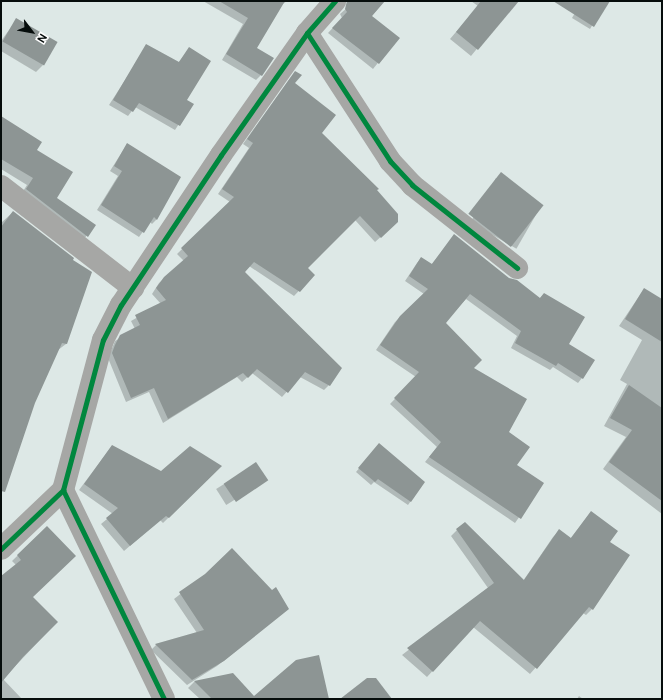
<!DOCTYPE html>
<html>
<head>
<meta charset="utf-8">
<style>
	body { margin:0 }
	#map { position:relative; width:663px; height:700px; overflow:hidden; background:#dde8e6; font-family:"DM Sans",sans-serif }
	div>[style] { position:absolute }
	.shadow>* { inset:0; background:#0003; transform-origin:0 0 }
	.building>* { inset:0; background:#8d9594; transform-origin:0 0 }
	.minor>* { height:22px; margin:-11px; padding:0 11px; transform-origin:11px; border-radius:11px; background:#a6a7a5 }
	.cycleway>* { height:5px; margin:-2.5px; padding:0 2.5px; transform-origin:2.5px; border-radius:2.5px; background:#00873e }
	span { translate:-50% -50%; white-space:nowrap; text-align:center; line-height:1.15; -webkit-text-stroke:4px #fff; paint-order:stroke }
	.frame { position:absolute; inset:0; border:2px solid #060d0c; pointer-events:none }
	.north { position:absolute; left:12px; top:12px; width:40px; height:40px; -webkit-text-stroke:3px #fff; paint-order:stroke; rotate:122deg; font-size:11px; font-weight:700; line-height:16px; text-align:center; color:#060d0c }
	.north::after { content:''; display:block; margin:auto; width:14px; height:18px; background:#060d0c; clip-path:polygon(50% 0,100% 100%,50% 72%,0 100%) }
</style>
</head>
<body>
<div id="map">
	<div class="shadow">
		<div style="clip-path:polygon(203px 1px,287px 1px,280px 6px,255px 48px,261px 75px,256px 80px,222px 60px,243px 24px)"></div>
		<div style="clip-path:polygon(355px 1px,384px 1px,371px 17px,398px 38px,373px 69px,328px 33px,342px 18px,340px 14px)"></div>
		<div style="clip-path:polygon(471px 1px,516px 1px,471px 56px,450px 39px,478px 6px)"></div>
		<div style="clip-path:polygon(582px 1px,607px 1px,590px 29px,572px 18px)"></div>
		<div style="clip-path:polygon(17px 19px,43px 65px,36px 72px,1px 51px,1px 41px)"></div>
		<div style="clip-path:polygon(147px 46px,178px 63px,189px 49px,186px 100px,192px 104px,175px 130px,135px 107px,128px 116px,109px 105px)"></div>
		<div style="clip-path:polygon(291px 77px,321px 133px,376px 190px,392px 227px,375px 242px,355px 220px,306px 268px,314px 275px,294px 296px,249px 266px,244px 273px,329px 385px,324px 390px,300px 377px,282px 397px,252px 373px,242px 382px,237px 377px,163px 423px,149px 392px,126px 402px,108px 358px,115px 341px,135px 329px,131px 321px,161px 304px,152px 294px,159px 283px,184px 261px,177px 254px,230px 202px,218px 194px,249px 148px,243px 144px)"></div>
		<div style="clip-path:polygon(1px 129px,36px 150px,55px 199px,94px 226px,81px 243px,20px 196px,27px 185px,1px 169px)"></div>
		<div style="clip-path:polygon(127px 144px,180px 177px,156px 220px,152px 224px,150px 222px,139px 237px,97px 210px,118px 176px,110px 171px)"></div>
		<div style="left:496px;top:178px;width:53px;height:51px;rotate:30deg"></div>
		<div style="clip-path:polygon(13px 212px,71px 260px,91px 273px,66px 344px,58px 350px,1px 468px,1px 223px)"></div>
		<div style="clip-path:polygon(454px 236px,509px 279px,539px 299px,544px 294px,582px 378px,578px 383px,553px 367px,550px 370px,511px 348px,517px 336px,466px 299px,444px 323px,507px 432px,516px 465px,543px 483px,515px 523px,425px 462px,437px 447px,390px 404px,416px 377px,376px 350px,395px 322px,424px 294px,405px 281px,417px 263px,421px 258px,431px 265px)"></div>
		<div style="clip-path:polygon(644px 289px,662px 300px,662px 514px,603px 469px,626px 437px,604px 426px,627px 384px,620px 380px,642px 340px,619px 326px)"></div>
		<div style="clip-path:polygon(112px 446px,161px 472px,221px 466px,163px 523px,160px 520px,124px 551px,101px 524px,113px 514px,79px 490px)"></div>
		<div style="clip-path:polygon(376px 448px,424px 482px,408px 505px,374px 482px,371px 485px,356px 472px)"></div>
		<div style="left:256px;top:464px;width:19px;height:47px;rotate:58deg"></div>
		<div style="clip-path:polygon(591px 512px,609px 542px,628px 556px,592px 609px,586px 615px,583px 613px,530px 674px,473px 627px,427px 677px,402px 655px,488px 588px,451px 536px,457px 530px,523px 581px,553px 537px,559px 531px,570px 539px)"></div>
		<div style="clip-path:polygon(47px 527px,32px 597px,57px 622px,3px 679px,22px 699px,1px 699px,1px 577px,16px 565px,12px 561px)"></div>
		<div style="clip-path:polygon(206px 574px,288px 609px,217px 666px,187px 685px,151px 650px,156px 645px,197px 633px,174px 599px)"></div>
		<div style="clip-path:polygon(232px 674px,254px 698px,328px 699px,200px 699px,188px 688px,194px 682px)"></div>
		<div style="clip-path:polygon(579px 696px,583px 699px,577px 699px)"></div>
	</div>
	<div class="building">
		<div style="clip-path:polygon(219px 1px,285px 1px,257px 48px,274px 58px,262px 76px,226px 54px,248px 18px)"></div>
		<div style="clip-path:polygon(347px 1px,385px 1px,372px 16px,400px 38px,379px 64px,332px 28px,347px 12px,345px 9px)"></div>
		<div style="clip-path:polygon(481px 1px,519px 1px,478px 50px,456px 32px)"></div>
		<div style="clip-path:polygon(553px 1px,610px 1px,594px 27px)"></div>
		<div style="left:16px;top:18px;width:48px;height:27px;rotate:30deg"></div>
		<div style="clip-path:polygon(146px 44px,179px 62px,189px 47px,211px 61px,187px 100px,194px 104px,180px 126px,139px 103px,133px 112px,113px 100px)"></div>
		<div style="clip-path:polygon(295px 71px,302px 75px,295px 83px,336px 115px,322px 133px,379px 189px,377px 190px,398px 214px,398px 222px,381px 238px,360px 216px,308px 268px,315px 275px,300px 292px,254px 262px,245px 272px,342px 368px,330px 386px,305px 372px,288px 393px,257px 369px,248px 378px,243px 373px,168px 419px,154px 388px,131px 398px,112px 353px,115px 345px,120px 335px,140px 325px,135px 315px,166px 300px,156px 288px,164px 277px,188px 256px,181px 248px,234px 197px,222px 189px,253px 143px,247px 139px)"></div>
		<div style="clip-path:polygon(1px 116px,42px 142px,37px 150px,73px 172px,57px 198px,96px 225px,88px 237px,26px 189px,33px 178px,1px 159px)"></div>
		<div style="clip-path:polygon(127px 143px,181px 177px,157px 220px,154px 217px,144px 233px,101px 205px,122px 171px,114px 166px)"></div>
		<div style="left:501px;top:172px;width:54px;height:53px;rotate:38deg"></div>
		<div style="clip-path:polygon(13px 211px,74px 258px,73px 260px,92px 272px,67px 344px,62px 343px,35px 403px,5px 492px,1px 491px,1px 227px)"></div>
		<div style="clip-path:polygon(454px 234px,509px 278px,517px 280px,540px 298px,544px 293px,585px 317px,569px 344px,595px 360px,583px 379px,558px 363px,556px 366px,515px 343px,521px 331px,470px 294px,446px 323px,482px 360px,474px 368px,527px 399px,509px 432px,530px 447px,517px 465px,544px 483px,521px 519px,429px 457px,441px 442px,394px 398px,419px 372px,380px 345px,400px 316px,428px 289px,409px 276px,421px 257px,432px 264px)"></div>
		<div style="clip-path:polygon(644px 288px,662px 299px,662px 342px,625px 319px)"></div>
		<div style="clip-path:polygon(629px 385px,662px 408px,662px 501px,609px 462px,632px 430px,610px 418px)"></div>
		<div style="clip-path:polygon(379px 443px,425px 482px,411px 502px,378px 479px,375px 482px,358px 468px)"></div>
		<div style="clip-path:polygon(112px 445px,161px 471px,190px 446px,222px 466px,169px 518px,166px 516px,130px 546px,106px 518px,118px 508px,84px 484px)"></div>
		<div style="left:256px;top:462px;width:22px;height:39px;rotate:56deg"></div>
		<div style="clip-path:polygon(591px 511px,618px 531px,610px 542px,630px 555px,593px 610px,589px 607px,537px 669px,480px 621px,433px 672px,407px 648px,494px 583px,456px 529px,465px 522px,524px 580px,559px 529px,571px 538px)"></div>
		<div style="clip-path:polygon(47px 526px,76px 556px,33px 597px,58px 622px,23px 657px,1px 683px,1px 576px,21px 560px,17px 555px)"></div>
		<div style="clip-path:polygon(232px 548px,272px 590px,276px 587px,289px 609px,224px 661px,192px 680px,155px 644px,204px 630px,179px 592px,205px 574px)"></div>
		<div style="clip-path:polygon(319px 655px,329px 699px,212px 699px,194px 681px,233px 673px,254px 696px,296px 660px)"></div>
		<div style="clip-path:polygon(367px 678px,376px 678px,392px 699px,340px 699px)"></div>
	</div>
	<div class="minor">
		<div style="left:307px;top:33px;width:153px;rotate:57deg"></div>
		<div style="left:390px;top:161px;width:33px;rotate:47deg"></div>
		<div style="left:412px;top:185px;width:134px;rotate:38.3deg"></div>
		<div style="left:1px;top:186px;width:167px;rotate:37.7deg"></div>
		<div style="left:63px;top:490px;width:232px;rotate:64.2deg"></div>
		<div style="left:1px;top:549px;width:86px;rotate:-43.6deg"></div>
		<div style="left:63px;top:490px;width:155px;rotate:-75.1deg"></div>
		<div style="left:103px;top:340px;width:39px;rotate:-63deg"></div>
		<div style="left:121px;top:305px;width:180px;rotate:-56.3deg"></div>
		<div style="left:221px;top:155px;width:149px;rotate:-54.8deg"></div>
		<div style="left:307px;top:33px;width:43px;rotate:-48.8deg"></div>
	</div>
	<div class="cycleway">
		<div style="left:307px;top:33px;width:153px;rotate:57deg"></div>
		<div style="left:390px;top:161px;width:33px;rotate:47deg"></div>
		<div style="left:412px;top:185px;width:134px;rotate:38.3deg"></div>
		<div style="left:63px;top:490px;width:232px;rotate:64.2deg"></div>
		<div style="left:1px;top:549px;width:86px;rotate:-43.6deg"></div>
		<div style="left:63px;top:490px;width:155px;rotate:-75.1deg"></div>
		<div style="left:103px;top:340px;width:39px;rotate:-63deg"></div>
		<div style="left:121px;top:305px;width:180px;rotate:-56.3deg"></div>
		<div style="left:221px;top:155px;width:149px;rotate:-54.8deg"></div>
		<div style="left:307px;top:33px;width:43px;rotate:-48.8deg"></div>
	</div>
	<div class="frame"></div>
	<div class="north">N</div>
</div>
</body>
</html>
